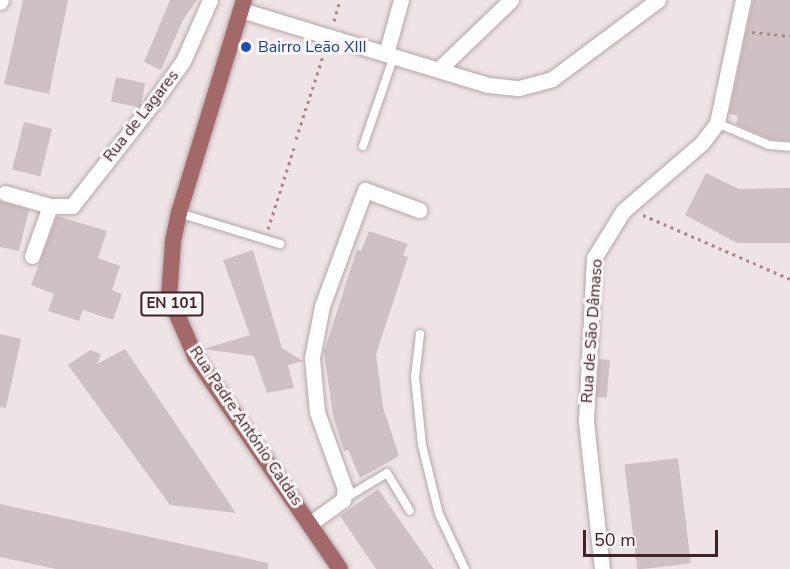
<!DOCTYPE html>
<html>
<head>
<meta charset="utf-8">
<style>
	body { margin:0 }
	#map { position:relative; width:790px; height:569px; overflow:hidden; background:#eee4e6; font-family:"Nunito Sans",sans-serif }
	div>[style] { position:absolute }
	.building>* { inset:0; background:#cfc0c3; transform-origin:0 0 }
	.path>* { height:3px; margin-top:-1.5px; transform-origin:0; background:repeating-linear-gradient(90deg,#b18587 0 3px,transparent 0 7.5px) }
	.roads { filter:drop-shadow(0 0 2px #b6a6a8) drop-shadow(0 0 2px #b6a6a8) }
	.service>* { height:8px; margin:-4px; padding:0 4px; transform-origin:4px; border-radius:4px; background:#fff }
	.minor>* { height:15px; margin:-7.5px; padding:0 7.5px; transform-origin:7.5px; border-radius:7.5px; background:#fff }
	.primary>* { height:16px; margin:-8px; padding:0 8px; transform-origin:8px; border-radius:8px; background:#a36969 }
	.dots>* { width:16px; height:16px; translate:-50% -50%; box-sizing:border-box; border:3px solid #faf5f6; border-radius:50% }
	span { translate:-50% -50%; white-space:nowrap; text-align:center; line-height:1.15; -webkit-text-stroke:6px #faf5f6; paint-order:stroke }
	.shield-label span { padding:2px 4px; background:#faf5f6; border:2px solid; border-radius:4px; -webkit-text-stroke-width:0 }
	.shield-label { font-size:15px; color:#402324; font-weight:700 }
	.transit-label { font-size:16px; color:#164399 }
	.left { translate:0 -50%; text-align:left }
	.street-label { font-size:16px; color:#402324 }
	.scale { position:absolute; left:583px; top:530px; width:135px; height:27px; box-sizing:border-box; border:3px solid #402324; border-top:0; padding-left:8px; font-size:18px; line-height:21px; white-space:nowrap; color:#402324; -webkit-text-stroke:4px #faf5f6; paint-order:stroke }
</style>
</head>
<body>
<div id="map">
	<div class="building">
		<div style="clip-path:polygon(23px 0,68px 0,49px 94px,4px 84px)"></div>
		<div style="clip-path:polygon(170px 0,197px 0,183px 20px,161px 70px,144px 62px)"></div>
		<div style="clip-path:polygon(753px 0,790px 0,790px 141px,770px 139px,736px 124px,738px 116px,729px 114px)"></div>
		<div style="left:116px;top:77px;width:30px;height:25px;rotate:12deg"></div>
		<div style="left:24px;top:122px;width:29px;height:49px;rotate:14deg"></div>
		<div style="clip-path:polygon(706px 173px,739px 189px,790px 188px,790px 243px,737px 243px,685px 215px)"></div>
		<div style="clip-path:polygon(0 201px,29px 210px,19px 251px,0 247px)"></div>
		<div style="clip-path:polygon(57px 216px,107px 231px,98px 258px,120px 266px,112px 290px,122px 294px,113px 320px,83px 310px,79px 321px,48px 311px,54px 294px,31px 285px)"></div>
		<div style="clip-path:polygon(369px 231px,408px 244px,403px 255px,408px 257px,376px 354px,383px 407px,399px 456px,360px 478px,348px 450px,344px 451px,333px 416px,324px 352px,357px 249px,361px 251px)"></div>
		<div style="clip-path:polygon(253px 250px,282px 348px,303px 361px,288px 365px,294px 388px,267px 393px,254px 356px,203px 349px,250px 335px,223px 260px)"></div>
		<div style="clip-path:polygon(0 334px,21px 339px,6px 408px,0 407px)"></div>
		<div style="clip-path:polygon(125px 349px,236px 513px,170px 505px,68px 365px,90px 350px,101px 354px,97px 364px)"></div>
		<div style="left:599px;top:359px;width:11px;height:38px;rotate:5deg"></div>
		<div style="left:678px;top:458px;width:106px;height:54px;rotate:83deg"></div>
		<div style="clip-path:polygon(378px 489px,434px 569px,376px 569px,340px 516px)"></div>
		<div style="clip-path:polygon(0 504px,268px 563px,268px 569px,56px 569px,0 557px)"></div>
	</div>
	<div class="path">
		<div style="left:334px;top:21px;width:22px;rotate:-74deg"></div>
		<div style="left:752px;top:32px;width:38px;rotate:6deg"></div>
		<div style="left:296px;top:139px;width:94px;rotate:-72deg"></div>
		<div style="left:643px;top:215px;width:160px;rotate:23.5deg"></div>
		<div style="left:268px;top:229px;width:85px;rotate:-72.2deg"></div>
	</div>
	<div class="roads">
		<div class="service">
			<div style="left:717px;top:123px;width:56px;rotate:22.9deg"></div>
			<div style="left:769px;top:145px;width:21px;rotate:5deg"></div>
			<div style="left:363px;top:146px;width:95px;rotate:-71deg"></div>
			<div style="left:179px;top:213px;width:106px;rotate:17.1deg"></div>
			<div style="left:420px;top:334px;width:43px;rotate:96.6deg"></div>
			<div style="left:415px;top:377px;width:68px;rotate:84.1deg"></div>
			<div style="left:422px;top:445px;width:71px;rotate:76.2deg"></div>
			<div style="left:439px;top:514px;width:61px;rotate:64.7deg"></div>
			<div style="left:344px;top:499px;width:50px;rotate:-31.2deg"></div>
			<div style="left:387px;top:473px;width:44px;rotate:58.8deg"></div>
		</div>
		<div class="minor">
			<div style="left:0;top:2px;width:2px;rotate:-63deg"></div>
			<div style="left:241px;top:10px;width:258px;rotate:16.9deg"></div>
			<div style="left:488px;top:85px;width:31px;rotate:6deg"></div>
			<div style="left:519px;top:88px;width:34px;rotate:-15deg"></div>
			<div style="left:552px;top:79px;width:132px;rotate:-36.7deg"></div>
			<div style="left:386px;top:54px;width:56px;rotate:-74.5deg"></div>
			<div style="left:439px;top:69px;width:100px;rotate:-43.8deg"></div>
			<div style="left:5px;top:193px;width:47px;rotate:16.1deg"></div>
			<div style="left:32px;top:256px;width:53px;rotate:-70.2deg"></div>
			<div style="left:50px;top:206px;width:22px"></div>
			<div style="left:72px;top:206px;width:135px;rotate:-51.9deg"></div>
			<div style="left:155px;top:100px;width:48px;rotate:-54.3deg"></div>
			<div style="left:183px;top:61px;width:67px;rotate:-66.1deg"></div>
			<div style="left:311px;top:523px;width:39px;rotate:-36deg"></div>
			<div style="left:343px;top:500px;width:11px;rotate:-80deg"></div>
			<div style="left:345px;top:489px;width:82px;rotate:-110deg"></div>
			<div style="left:317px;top:412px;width:54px;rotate:-95.3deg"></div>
			<div style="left:312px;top:358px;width:53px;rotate:-79.1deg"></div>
			<div style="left:322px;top:306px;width:124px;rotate:-69.7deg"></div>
			<div style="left:365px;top:190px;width:58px;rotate:20.3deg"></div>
			<div style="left:602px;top:569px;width:149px;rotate:-96.2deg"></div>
			<div style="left:586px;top:421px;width:163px;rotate:-87.2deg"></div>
			<div style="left:594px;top:258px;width:55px;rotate:-58.3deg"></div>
			<div style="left:623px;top:211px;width:104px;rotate:-40.7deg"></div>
			<div style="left:702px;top:143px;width:25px;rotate:-53deg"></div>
			<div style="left:717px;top:123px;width:126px;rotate:-78.1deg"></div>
		</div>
		<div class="primary">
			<div style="left:244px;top:0;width:223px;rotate:107deg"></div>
			<div style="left:179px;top:213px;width:30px;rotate:102deg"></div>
			<div style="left:173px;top:242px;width:54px;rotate:94.2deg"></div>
			<div style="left:169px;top:296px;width:68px;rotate:66.5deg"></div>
			<div style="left:196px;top:358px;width:255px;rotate:55.7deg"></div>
		</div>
	</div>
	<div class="dots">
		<div style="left:246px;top:47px;background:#1a4fb4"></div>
	</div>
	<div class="shield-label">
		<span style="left:172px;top:304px">EN 101</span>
	</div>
	<div class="transit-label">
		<span class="left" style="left:258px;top:47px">Bairro Leão XIII</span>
	</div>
	<div class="street-label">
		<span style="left:141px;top:116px;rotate:-52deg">Rua de Lagares</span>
		<span style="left:592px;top:331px;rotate:-86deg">Rua de São Dâmaso</span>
		<span style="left:246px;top:426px;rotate:56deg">Rua Padre António Caldas</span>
	</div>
	<div class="scale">50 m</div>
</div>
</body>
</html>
